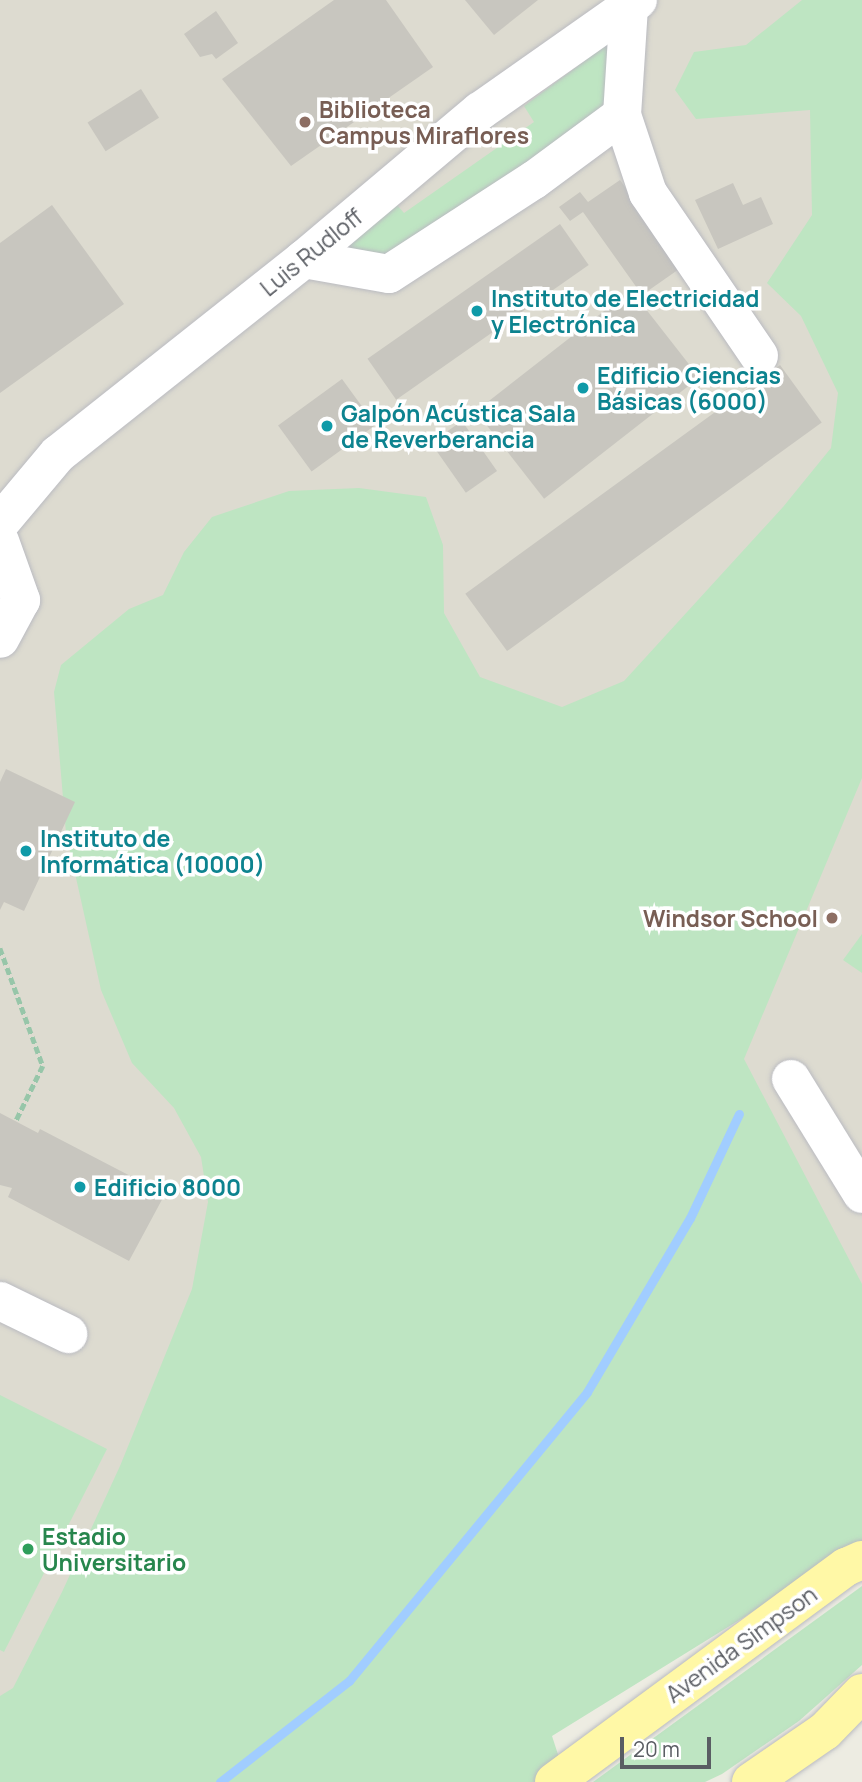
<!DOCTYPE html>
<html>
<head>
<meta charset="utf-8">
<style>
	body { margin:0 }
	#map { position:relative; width:862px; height:1782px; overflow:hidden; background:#edece2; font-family:Manrope,sans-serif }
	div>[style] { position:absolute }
	.education>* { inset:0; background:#dddbd0 }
	.green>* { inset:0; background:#bee5c2 }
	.stream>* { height:9px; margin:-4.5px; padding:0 4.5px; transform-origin:4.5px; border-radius:4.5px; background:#a1cdff }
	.building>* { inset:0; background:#c8c6bf; transform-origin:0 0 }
	.path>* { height:4.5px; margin-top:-2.25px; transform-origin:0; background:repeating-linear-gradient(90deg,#97c6a9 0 7px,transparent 0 10.5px) }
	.roads { filter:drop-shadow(0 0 2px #babbc1) drop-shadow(0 0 2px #babbc1) }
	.minor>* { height:38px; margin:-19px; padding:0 19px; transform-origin:19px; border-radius:19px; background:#fff }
	.major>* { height:38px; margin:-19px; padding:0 19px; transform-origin:19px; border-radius:19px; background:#fff8a6 }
	.dots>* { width:19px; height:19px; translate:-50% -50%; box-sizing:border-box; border:4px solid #fff; border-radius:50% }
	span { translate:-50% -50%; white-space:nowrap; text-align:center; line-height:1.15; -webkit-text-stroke:7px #fff; paint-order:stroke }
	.education-label { font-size:23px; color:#785e54; font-weight:700 }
	.left { translate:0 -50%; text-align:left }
	.right { translate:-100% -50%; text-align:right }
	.street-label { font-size:23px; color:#5a5d63 }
	.culture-label { font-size:23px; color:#0d838f; font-weight:700 }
	.leisure-label { font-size:23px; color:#27864d; font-weight:700 }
	.scale { position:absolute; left:620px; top:1737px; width:91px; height:32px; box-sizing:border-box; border:4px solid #5a5d63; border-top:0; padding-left:9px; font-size:21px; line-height:24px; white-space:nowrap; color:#5a5d63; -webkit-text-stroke:5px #fff; paint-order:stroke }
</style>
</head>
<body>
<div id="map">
	<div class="education">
		<div style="clip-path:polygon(0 0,862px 0,862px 1529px,0 1782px)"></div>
	</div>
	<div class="green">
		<div style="clip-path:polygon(802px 0,862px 0,862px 778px,744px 1059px,862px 1284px,862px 1544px,552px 1736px,567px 1782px,0 1782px,0 1696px,13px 1688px,62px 1592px,120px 1466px,192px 1289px,208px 1202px,201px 1157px,174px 1108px,132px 1063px,101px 990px,66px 833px,54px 692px,61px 665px,129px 609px,163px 595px,184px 552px,212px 517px,289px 491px,359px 488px,426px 497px,443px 545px,444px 613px,480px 677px,562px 707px,624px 681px,783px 507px,831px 448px,838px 393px,801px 316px,767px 283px,812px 215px,810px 110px,696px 119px,675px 90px,694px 52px,746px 45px)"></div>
		<div style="clip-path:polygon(610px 42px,610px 110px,388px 263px,350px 252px,336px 236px,390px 197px,404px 213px,534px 122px,524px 106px)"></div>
		<div style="clip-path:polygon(862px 934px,862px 973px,843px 960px)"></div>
		<div style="clip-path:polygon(0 1395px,107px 1449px,4px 1652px,0 1650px)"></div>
		<div style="clip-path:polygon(862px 1586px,862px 1665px,799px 1721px,722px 1774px,705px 1782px,593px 1782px)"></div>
	</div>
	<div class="stream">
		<div style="left:220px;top:1782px;width:164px;rotate:-38.1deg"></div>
		<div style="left:349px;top:1681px;width:374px;rotate:-50.5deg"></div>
		<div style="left:587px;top:1392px;width:202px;rotate:-59.4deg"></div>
		<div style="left:690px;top:1218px;width:115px;rotate:-64.8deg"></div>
	</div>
	<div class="building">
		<div style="clip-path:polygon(334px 0,386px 0,433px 67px,291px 166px,222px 79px)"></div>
		<div style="clip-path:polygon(465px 0,538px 0,494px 35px)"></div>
		<div style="clip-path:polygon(216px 11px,238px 43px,216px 59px,212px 54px,200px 57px,184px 34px)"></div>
		<div style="left:141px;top:89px;width:34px;height:63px;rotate:58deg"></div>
		<div style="clip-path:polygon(620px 180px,682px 267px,642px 295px,583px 212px,570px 221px,559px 207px,580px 192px,588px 202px)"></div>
		<div style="clip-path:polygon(733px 183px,743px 205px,761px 197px,773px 224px,718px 249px,695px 200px)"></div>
		<div style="clip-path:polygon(52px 205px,124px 304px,0 393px,0 243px)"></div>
		<div style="left:560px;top:224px;width:50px;height:235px;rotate:55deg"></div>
		<div style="left:631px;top:290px;width:111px;height:197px;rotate:52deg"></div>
		<div style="left:780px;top:365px;width:71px;height:389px;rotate:54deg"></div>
		<div style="left:342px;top:379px;width:57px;height:79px;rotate:54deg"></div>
		<div style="left:462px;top:421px;width:61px;height:38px;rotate:55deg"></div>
		<div style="clip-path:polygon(6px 769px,75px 802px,24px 911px,4px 902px,0 910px,0 782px)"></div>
		<div style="clip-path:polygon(0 1113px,38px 1133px,40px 1129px,165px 1194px,129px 1261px,8px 1197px,12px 1188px,0 1185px)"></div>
	</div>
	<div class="path">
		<div style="left:0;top:948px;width:126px;rotate:70deg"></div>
		<div style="left:43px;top:1066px;width:61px;rotate:116.1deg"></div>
	</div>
	<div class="roads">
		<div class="minor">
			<div style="left:622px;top:115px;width:82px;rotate:71.6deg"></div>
			<div style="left:648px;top:193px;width:197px;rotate:55.7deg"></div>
			<div style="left:304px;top:259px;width:86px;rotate:10deg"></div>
			<div style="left:389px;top:274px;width:173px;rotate:-33deg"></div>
			<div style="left:534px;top:180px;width:109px;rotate:-36.5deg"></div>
			<div style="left:622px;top:115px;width:109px;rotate:-86.3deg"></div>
			<div style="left:0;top:523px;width:90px;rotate:-50deg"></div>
			<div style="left:58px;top:454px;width:314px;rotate:-38.4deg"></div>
			<div style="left:304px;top:259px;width:230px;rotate:-40.1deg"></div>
			<div style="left:480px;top:111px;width:193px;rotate:-35.1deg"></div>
			<div style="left:0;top:541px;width:63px;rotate:70.4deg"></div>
			<div style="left:21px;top:600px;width:44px;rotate:118.3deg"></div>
			<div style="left:791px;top:1079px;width:135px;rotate:58.3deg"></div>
			<div style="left:0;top:1301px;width:76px;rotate:25.9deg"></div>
		</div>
		<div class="major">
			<div style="left:554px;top:1782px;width:363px;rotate:-36.4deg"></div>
			<div style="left:846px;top:1567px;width:17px;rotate:-24deg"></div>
			<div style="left:751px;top:1782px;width:90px;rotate:-34.6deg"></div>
			<div style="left:825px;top:1731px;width:53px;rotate:-45.8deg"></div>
		</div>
	</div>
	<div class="dots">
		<div style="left:305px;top:122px;background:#8d6e63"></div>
		<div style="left:477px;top:311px;background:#0f9aa8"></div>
		<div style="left:583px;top:388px;background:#0f9aa8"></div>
		<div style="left:327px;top:426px;background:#0f9aa8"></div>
		<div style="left:26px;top:851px;background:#0f9aa8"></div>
		<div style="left:832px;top:918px;background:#8d6e63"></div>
		<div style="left:80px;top:1187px;background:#0f9aa8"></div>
		<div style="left:28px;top:1549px;background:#2e9e5b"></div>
	</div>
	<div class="education-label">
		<span class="left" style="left:319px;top:122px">Biblioteca<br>Campus Miraflores</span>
		<span class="right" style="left:818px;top:918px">Windsor School</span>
	</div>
	<div class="street-label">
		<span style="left:311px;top:252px;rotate:-39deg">Luis Rudloff</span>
		<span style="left:741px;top:1644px;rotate:-36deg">Avenida Simpson</span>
	</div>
	<div class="culture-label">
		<span class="left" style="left:491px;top:311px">Instituto de Electricidad<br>y Electrónica</span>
		<span class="left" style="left:597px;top:388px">Edificio Ciencias<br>Básicas (6000)</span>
		<span class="left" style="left:341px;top:426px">Galpón Acústica Sala<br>de Reverberancia</span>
		<span class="left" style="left:40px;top:851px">Instituto de<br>Informática (10000)</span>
		<span class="left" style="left:94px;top:1187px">Edificio 8000</span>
	</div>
	<div class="leisure-label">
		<span class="left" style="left:42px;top:1549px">Estadio<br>Universitario</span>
	</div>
	<div class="scale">20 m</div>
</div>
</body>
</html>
